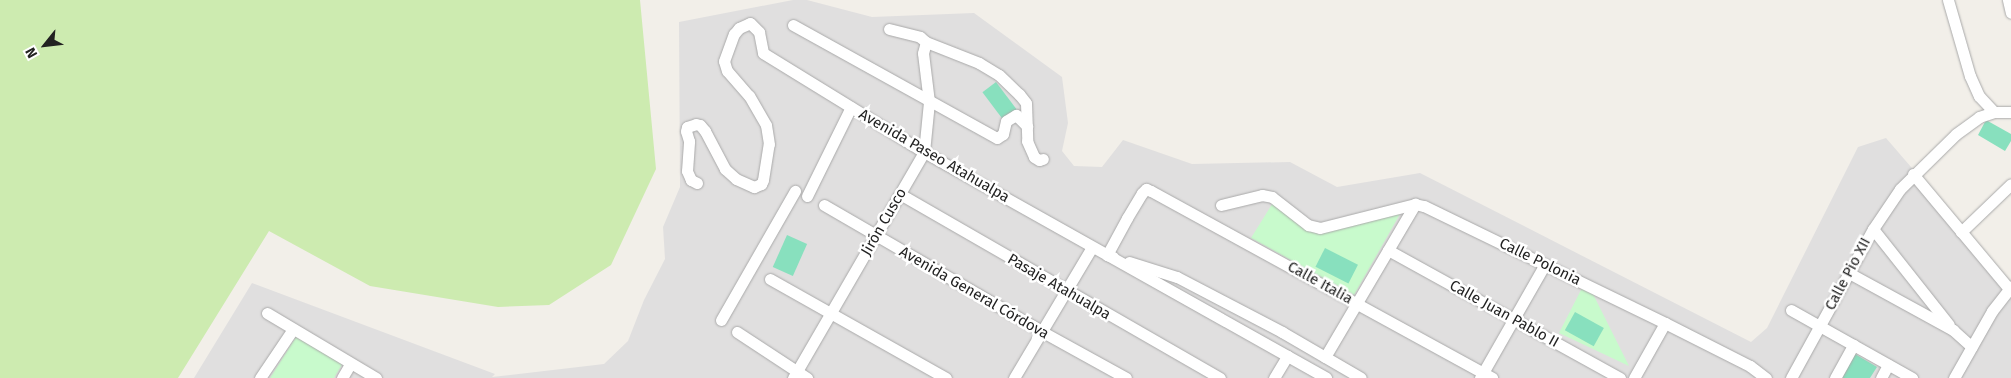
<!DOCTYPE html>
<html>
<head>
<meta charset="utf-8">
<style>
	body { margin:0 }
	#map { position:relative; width:2011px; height:378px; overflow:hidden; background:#f2efe9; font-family:"Fira Sans",sans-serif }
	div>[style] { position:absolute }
	.residential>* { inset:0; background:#e0dfdf }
	.grass>* { inset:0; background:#cdebb0 }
	.park>* { inset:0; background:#c8facc }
	.pitch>* { inset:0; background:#88e0be; transform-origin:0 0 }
	.roads { filter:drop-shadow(0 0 1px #a9a9a9) drop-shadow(0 0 1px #a9a9a9) }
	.minor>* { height:11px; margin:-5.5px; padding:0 5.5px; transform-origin:5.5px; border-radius:5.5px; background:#fff }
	span { translate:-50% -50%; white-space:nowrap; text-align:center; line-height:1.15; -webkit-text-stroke:5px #fff; paint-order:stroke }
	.street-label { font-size:15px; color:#222 }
	.north { position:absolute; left:20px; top:20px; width:50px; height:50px; -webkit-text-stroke:4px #fff; paint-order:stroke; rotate:241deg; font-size:14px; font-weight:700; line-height:20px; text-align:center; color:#222 }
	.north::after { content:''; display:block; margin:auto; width:18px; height:22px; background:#222; clip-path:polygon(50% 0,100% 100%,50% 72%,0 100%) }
</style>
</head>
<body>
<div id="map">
	<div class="residential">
		<div style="clip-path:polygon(793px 0,807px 0,872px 17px,974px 13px,1062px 77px,1068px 123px,1062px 151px,1074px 166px,1102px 167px,1123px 140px,1192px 164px,1290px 162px,1337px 187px,1420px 173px,1751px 342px,1767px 328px,1858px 147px,1886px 138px,2011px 283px,2011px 378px,194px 378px,252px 283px,495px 374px,492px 377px,604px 364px,628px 341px,644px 300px,665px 259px,663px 227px,680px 187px,679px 22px)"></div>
	</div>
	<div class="grass">
		<div style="clip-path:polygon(0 0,640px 0,656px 169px,611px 265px,549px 305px,498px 307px,370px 286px,269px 231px,178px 378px,0 378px)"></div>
	</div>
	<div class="park">
		<div style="clip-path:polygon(1274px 201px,1312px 232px,1398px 212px,1400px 214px,1354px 295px,1251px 238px)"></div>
		<div style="clip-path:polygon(1583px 286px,1592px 292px,1629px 366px,1559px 333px)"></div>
		<div style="clip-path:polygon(296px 337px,343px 363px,334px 378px,270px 378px)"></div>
	</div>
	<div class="pitch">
		<div style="left:996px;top:82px;width:35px;height:17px;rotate:53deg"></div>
		<div style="clip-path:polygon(1986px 120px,2011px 134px,2011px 141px,2005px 151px,1978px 135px)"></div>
		<div style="left:787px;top:235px;width:22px;height:35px;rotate:24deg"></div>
		<div style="left:1325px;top:248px;width:37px;height:21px;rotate:27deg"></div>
		<div style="left:1575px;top:312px;width:33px;height:21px;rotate:29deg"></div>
		<div style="clip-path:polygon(1855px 354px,1877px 367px,1870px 378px,1842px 378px)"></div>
	</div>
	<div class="roads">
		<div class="minor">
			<div style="left:1948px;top:0;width:79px;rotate:73.9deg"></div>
			<div style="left:1970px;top:76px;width:22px;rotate:66deg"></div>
			<div style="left:1979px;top:96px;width:22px;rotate:47deg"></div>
			<div style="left:2008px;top:0;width:13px;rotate:77deg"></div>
			<div style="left:793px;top:25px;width:233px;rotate:29deg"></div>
			<div style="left:997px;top:138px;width:7px;rotate:-34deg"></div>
			<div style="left:1003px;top:134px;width:13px;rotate:-77deg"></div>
			<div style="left:1006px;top:121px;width:12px;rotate:-31deg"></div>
			<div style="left:1016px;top:115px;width:16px;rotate:45deg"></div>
			<div style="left:889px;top:29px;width:32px;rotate:14deg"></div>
			<div style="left:920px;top:37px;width:8px;rotate:40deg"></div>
			<div style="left:1913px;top:174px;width:150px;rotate:50.1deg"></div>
			<div style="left:697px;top:183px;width:7px;rotate:-153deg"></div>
			<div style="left:691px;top:180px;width:10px;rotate:-114deg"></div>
			<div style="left:687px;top:171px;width:30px;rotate:-86deg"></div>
			<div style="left:689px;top:141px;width:10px;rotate:-107deg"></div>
			<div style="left:686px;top:131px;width:4px;rotate:-76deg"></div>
			<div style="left:687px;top:127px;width:9px;rotate:-18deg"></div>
			<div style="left:696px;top:124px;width:4px;rotate:14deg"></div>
			<div style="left:700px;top:125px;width:8px;rotate:50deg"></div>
			<div style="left:705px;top:131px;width:43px;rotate:62.2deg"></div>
			<div style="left:725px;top:169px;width:15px;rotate:42deg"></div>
			<div style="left:736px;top:179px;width:20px;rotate:24deg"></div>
			<div style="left:754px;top:187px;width:8px;rotate:-23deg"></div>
			<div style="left:761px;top:184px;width:4px;rotate:-63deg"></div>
			<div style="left:763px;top:180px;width:36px;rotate:-81deg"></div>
			<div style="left:769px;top:144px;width:19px;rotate:-99deg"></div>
			<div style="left:766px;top:125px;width:34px;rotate:-120deg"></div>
			<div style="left:749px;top:96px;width:33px;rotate:-131deg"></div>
			<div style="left:727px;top:71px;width:10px;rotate:-107deg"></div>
			<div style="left:724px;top:61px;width:29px;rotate:-70deg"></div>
			<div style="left:734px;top:34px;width:8px;rotate:-50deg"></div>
			<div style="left:739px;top:28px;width:12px;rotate:-24deg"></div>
			<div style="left:750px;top:23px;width:13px;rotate:45deg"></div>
			<div style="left:759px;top:32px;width:21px;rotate:79deg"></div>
			<div style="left:763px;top:53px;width:189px;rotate:31.6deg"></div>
			<div style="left:924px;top:152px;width:461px;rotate:29.3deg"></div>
			<div style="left:900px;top:194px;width:369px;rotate:29.9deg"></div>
			<div style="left:807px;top:196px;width:99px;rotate:-63.7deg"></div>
			<div style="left:824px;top:205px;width:251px;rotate:30.1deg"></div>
			<div style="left:1041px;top:331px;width:97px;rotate:28.9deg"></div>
			<div style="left:1221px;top:205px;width:42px;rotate:-13.7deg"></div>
			<div style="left:1262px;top:195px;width:10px;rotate:11deg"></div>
			<div style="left:1272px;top:197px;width:46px;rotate:37.9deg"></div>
			<div style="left:1308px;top:225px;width:12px;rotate:14deg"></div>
			<div style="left:1320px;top:228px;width:98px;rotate:-14.2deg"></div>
			<div style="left:1415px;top:204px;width:9px;rotate:13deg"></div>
			<div style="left:1424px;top:206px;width:268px;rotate:25.9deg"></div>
			<div style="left:1665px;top:323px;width:95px;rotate:26.8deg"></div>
			<div style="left:1750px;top:366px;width:20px;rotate:37deg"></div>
			<div style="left:1873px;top:229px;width:122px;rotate:51.6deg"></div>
			<div style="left:1961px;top:232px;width:69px;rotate:-43.8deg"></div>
			<div style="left:1388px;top:250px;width:265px;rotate:28.9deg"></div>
			<div style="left:1113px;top:257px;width:6px;rotate:-162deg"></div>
			<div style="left:1107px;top:255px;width:42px;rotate:-61.6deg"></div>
			<div style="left:1127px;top:218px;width:29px;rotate:-59deg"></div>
			<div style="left:1142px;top:193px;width:6px;rotate:-45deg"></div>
			<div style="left:1146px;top:189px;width:5px;rotate:22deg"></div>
			<div style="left:1151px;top:191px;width:389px;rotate:28.7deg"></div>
			<div style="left:1129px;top:262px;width:50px;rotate:17.4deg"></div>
			<div style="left:1177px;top:277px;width:119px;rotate:27.6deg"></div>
			<div style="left:1282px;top:332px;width:91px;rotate:30.2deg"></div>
			<div style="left:1849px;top:273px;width:119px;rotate:28.7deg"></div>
			<div style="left:1953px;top:330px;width:25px;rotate:42deg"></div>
			<div style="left:770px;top:279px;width:202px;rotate:29.4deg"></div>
			<div style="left:1791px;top:310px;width:139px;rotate:29.3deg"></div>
			<div style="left:267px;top:313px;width:127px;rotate:30.8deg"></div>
			<div style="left:721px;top:320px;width:149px;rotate:-60.2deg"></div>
			<div style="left:737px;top:332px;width:84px;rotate:33.3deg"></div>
			<div style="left:1325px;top:357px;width:178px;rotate:-59.5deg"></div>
			<div style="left:260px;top:378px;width:59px;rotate:-56deg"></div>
			<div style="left:342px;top:378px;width:16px;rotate:-60deg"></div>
			<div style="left:793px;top:378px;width:261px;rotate:-59.9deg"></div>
			<div style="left:924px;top:152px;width:50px;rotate:-84.3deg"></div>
			<div style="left:929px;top:102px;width:49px;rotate:-97deg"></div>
			<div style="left:923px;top:53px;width:11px;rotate:-75deg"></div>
			<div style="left:926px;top:42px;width:57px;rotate:21.6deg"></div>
			<div style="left:979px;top:63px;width:23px;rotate:31deg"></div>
			<div style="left:999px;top:75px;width:28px;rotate:44deg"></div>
			<div style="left:1019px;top:94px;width:11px;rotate:52deg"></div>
			<div style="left:1026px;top:103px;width:38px;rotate:88deg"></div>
			<div style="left:1027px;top:141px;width:17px;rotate:66deg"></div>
			<div style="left:1034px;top:157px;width:6px;rotate:31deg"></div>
			<div style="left:1039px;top:160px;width:4px;rotate:-14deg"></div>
			<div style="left:1014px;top:378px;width:152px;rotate:-59.2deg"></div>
			<div style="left:1274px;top:378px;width:26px;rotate:-59deg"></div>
			<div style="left:1480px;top:378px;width:131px;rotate:-60.3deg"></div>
			<div style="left:1634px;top:378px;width:63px;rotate:-60.6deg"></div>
			<div style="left:1791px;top:378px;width:170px;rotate:-61.2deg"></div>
			<div style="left:1873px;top:229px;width:48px;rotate:-56deg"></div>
			<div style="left:1900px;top:189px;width:78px;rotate:-44.5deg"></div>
			<div style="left:1956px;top:134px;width:29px;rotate:-36deg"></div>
			<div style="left:1979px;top:117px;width:16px;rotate:-18deg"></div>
			<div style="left:1994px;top:112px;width:17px"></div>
			<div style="left:1835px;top:378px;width:38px;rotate:-61deg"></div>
			<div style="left:1881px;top:378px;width:15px;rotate:-62deg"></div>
			<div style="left:1954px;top:378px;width:77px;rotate:-60.4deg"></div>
			<div style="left:1992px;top:311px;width:31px;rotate:-52deg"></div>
		</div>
	</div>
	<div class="street-label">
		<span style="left:934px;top:156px;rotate:30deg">Avenida Paseo Atahualpa</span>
		<span style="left:884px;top:222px;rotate:-60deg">Jirón Cusco</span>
		<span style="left:1540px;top:262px;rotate:26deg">Calle Polonia</span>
		<span style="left:1848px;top:274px;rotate:-62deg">Calle Pio XII</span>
		<span style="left:1320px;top:283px;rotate:29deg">Calle Italia</span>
		<span style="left:1059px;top:287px;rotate:30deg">Pasaje Atahualpa</span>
		<span style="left:974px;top:293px;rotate:30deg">Avenida General Córdova</span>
		<span style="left:1504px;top:314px;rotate:29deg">Calle Juan Pablo II</span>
	</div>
	<div class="north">N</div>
</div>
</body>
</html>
